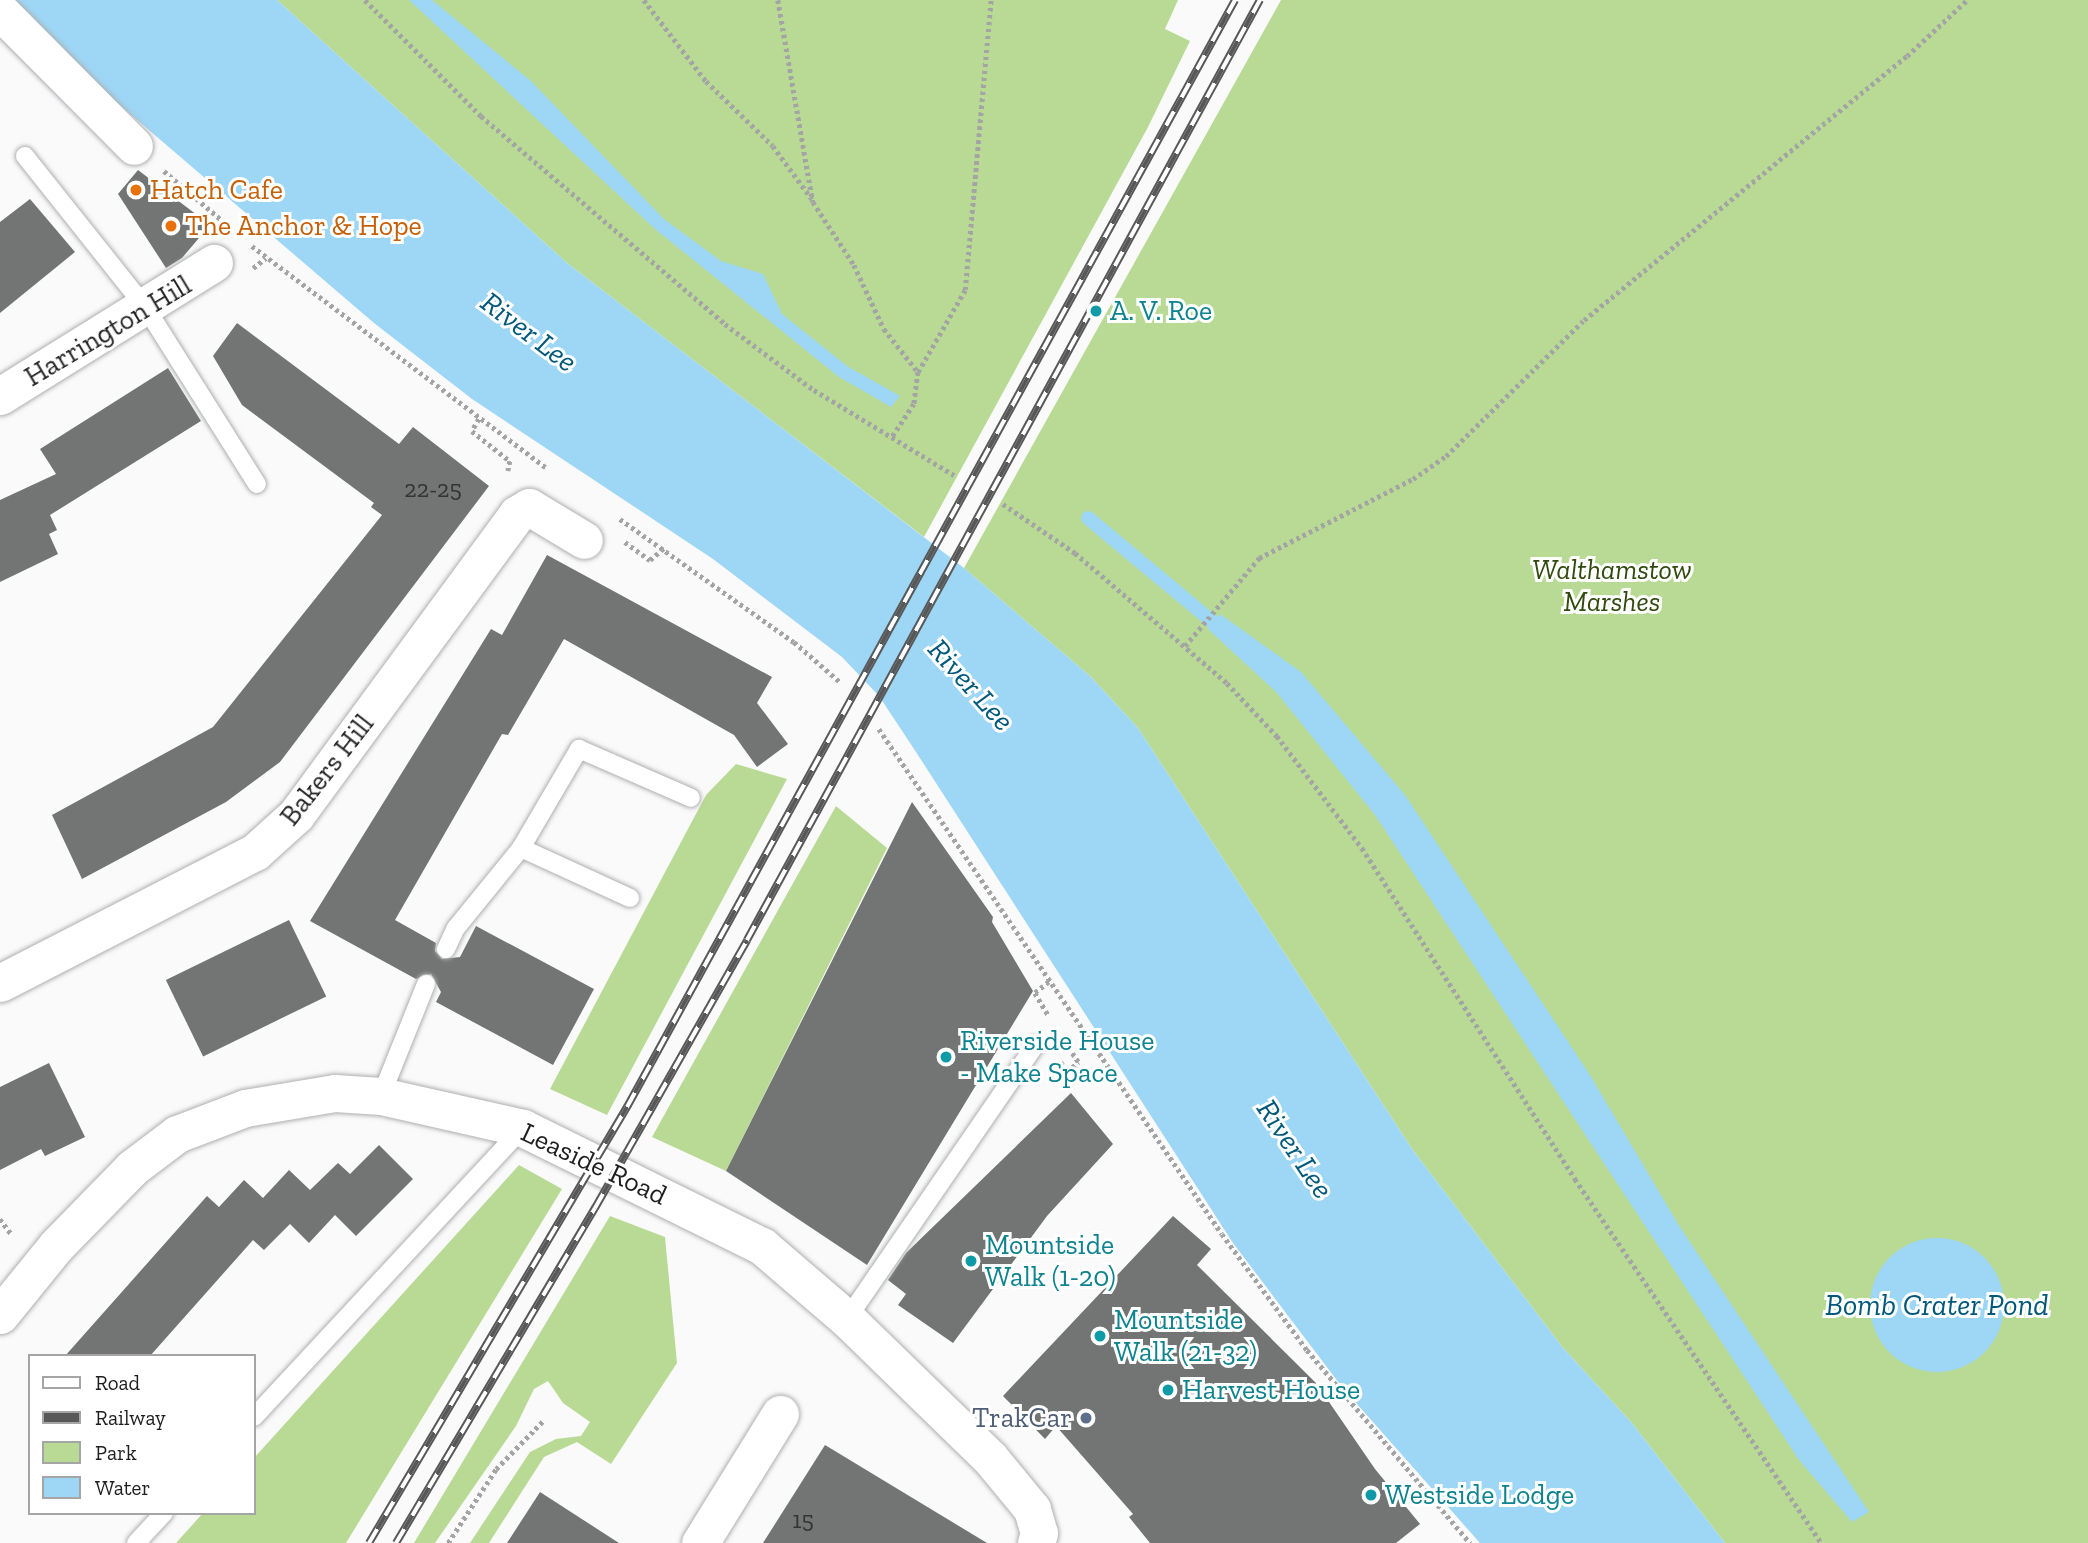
<!DOCTYPE html>
<html>
<head>
<meta charset="utf-8">
<style>
	body { margin:0 }
	#map { position:relative; width:2088px; height:1543px; overflow:hidden; background:#fafafb; font-family:"Zilla Slab",serif }
	div>[style] { position:absolute }
	.green>* { inset:0; background:#b8da95 }
	.water>* { inset:0; background:#9ed6f5 }
	.round { border-radius:50% }
	.stream>* { height:14px; margin:-7px; padding:0 7px; transform-origin:7px; border-radius:7px; background:#9ed6f5 }
	.building>* { inset:0; background:#737474; transform-origin:0 0 }
	.path>* { height:4.5px; margin-top:-2.25px; transform-origin:0; background:repeating-linear-gradient(90deg,#a4a4a5 0 3.5px,transparent 0 7px) }
	.roads { filter:drop-shadow(0 0 2px #aeafb0) drop-shadow(0 0 2px #aeafb0) }
	.service>* { height:18px; margin:-9px; padding:0 9px; transform-origin:9px; border-radius:9px; background:#fff }
	.minor>* { height:37px; margin:-18.5px; padding:0 18.5px; transform-origin:18.5px; border-radius:18.5px; background:#fff }
	.rail>* { height:8px; margin-top:-4px; transform-origin:0; background:repeating-linear-gradient(90deg,#fff 0 16px,#585858 0 32px); box-sizing:border-box; border-block:2px solid #585858 }
	.dots>* { width:19px; height:19px; translate:-50% -50%; box-sizing:border-box; border:4px solid #fff; border-radius:50% }
	span { translate:-50% -50%; white-space:nowrap; text-align:center; line-height:1.15; -webkit-text-stroke:6px #fff; paint-order:stroke }
	.number-label { font-size:24px; color:#343434 }
	.number-label span { -webkit-text-stroke-width:0 }
	.food-label { font-size:28px; color:#c56008 }
	.left { translate:0 -50%; text-align:left }
	.culture-label { font-size:28px; color:#0d838f }
	.street-label { font-size:28px; color:#1f1f1f }
	.park-label { font-size:28px; color:#314a0e; font-style:italic }
	.service-label { font-size:28px; color:#4e5e75 }
	.right { translate:-100% -50%; text-align:right }
	.water-label { font-size:30px; color:#00587a; font-style:italic }
	.legend { position:absolute; left:28px; top:1354px; width:228px; height:161px; box-sizing:border-box; background:#fff; border:2px solid #a5a5a5; margin:0; padding:9px 12px; list-style:none; font-size:21px; color:#1f1f1f }
	.legend li { display:flex; align-items:center; gap:14px; height:35px }
	.legend b { width:35px; border:2px solid #a5a5a5 }
</style>
</head>
<body>
<div id="map">
	<div class="green">
		<div style="clip-path:polygon(277px 0,1178px 0,1165px 29px,1190px 41px,1148px 127px,924px 537px,567px 263px)"></div>
		<div style="clip-path:polygon(1281px 0,2088px 0,2088px 1543px,1725px 1543px,1631px 1422px,1563px 1348px,1412px 1149px,1138px 728px,1091px 677px,964px 568px)"></div>
		<div style="clip-path:polygon(736px 764px,787px 779px,607px 1115px,550px 1089px,706px 795px)"></div>
		<div style="clip-path:polygon(836px 806px,887px 848px,726px 1171px,652px 1137px)"></div>
		<div style="clip-path:polygon(519px 1165px,562px 1189px,346px 1543px,176px 1543px,203px 1513px,254px 1513px,254px 1458px)"></div>
		<div style="clip-path:polygon(610px 1216px,665px 1237px,677px 1363px,611px 1464px,577px 1442px,544px 1457px,489px 1543px,470px 1543px,530px 1452px,556px 1439px,581px 1436px,590px 1422px,563px 1403px,548px 1381px,534px 1389px,516px 1426px,435px 1543px,414px 1543px)"></div>
	</div>
	<div class="water">
		<div style="clip-path:polygon(9px 0,277px 0,567px 263px,964px 568px,1091px 677px,1138px 728px,1412px 1149px,1563px 1348px,1631px 1422px,1725px 1543px,1480px 1543px,1342px 1387px,1233px 1243px,916px 752px,879px 696px,842px 657px,713px 559px,472px 399px,374px 323px,66px 59px)"></div>
		<div style="clip-path:polygon(409px 0,432px 0,531px 81px,664px 219px,721px 261px,763px 274px,782px 314px,847px 366px,900px 396px,891px 407px,839px 377px,655px 229px)"></div>
		<div style="clip-path:polygon(1220px 614px,1301px 672px,1405px 795px,1590px 1075px,1678px 1224px,1869px 1512px,1852px 1522px,1799px 1460px,1375px 815px,1277px 693px,1208px 629px)"></div>
		<div class="round" style="left:1870px;top:1238px;width:134px;height:134px"></div>
	</div>
	<div class="stream">
		<div style="left:1088px;top:518px;width:181px;rotate:39.8deg"></div>
	</div>
	<div class="building">
		<div style="clip-path:polygon(138px 170px,210px 225px,182px 258px,166px 268px,118px 194px)"></div>
		<div style="clip-path:polygon(30px 199px,75px 252px,0 313px,0 222px)"></div>
		<div style="clip-path:polygon(237px 323px,399px 444px,413px 427px,489px 486px,280px 762px,226px 802px,82px 879px,52px 815px,213px 727px,382px 515px,371px 507px,374px 503px,242px 405px,213px 356px)"></div>
		<div style="clip-path:polygon(168px 368px,201px 421px,50px 515px,57px 530px,49px 534px,58px 554px,0 582px,0 500px,56px 474px,40px 449px)"></div>
		<div style="clip-path:polygon(547px 555px,772px 677px,757px 703px,788px 744px,757px 767px,734px 735px,564px 639px,508px 735px,502px 734px,395px 920px,436px 943px,435px 951px,442px 959px,460px 957px,476px 926px,594px 989px,553px 1065px,436px 1002px,441px 992px,431px 974px,416px 979px,310px 921px,491px 629px,502px 635px)"></div>
		<div style="clip-path:polygon(912px 802px,993px 917px,992px 922px,1033px 991px,867px 1265px,726px 1171px)"></div>
		<div style="left:289px;top:920px;width:85px;height:137px;rotate:64deg"></div>
		<div style="clip-path:polygon(49px 1063px,85px 1137px,45px 1156px,41px 1149px,0 1170px,0 1087px)"></div>
		<div style="clip-path:polygon(1071px 1093px,1113px 1144px,1047px 1216px,953px 1343px,898px 1305px,906px 1294px,888px 1280px,906px 1253px)"></div>
		<div style="clip-path:polygon(379px 1145px,413px 1179px,356px 1236px,335px 1215px,309px 1243px,290px 1224px,264px 1250px,253px 1240px,150px 1356px,65px 1356px,207px 1196px,219px 1207px,244px 1180px,263px 1198px,289px 1170px,310px 1190px,338px 1163px,350px 1174px)"></div>
		<div style="clip-path:polygon(1173px 1216px,1211px 1249px,1197px 1265px,1316px 1383px,1375px 1469px,1420px 1524px,1396px 1543px,1150px 1543px,1129px 1517px,1133px 1514px,1056px 1426px,1045px 1439px,1003px 1396px)"></div>
		<div style="clip-path:polygon(825px 1445px,987px 1543px,763px 1543px)"></div>
		<div style="clip-path:polygon(540px 1492px,619px 1543px,507px 1543px)"></div>
	</div>
	<div class="path">
		<div style="left:365px;top:0;width:164px;rotate:45deg"></div>
		<div style="left:481px;top:116px;width:321px;rotate:40.4deg"></div>
		<div style="left:725px;top:324px;width:111px;rotate:36.6deg"></div>
		<div style="left:814px;top:390px;width:164px;rotate:31.3deg"></div>
		<div style="left:644px;top:0;width:102px;rotate:52.6deg"></div>
		<div style="left:706px;top:81px;width:93px;rotate:44.1deg"></div>
		<div style="left:773px;top:146px;width:66px;rotate:53.7deg"></div>
		<div style="left:778px;top:0;width:205px;rotate:80.2deg"></div>
		<div style="left:813px;top:202px;width:75px;rotate:56.9deg"></div>
		<div style="left:854px;top:265px;width:71px;rotate:64.9deg"></div>
		<div style="left:884px;top:329px;width:55px;rotate:51.7deg"></div>
		<div style="left:918px;top:372px;width:32px;rotate:97deg"></div>
		<div style="left:914px;top:404px;width:42px;rotate:123.3deg"></div>
		<div style="left:164px;top:171px;width:79px;rotate:40.4deg"></div>
		<div style="left:252px;top:246px;width:369px;rotate:37deg"></div>
		<div style="left:253px;top:268px;width:16px;rotate:-38deg"></div>
		<div style="left:918px;top:372px;width:95px;rotate:-60.2deg"></div>
		<div style="left:965px;top:290px;width:291px;rotate:-84.9deg"></div>
		<div style="left:479px;top:419px;width:14px;rotate:120deg"></div>
		<div style="left:472px;top:431px;width:48px;rotate:38.3deg"></div>
		<div style="left:510px;top:461px;width:10px;rotate:101deg"></div>
		<div style="left:1003px;top:504px;width:87px;rotate:34.2deg"></div>
		<div style="left:1075px;top:553px;width:200px;rotate:40.5deg"></div>
		<div style="left:1227px;top:683px;width:73px;rotate:46.7deg"></div>
		<div style="left:1277px;top:736px;width:141px;rotate:52.8deg"></div>
		<div style="left:1362px;top:848px;width:394px;rotate:57.2deg"></div>
		<div style="left:1575px;top:1179px;width:439px;rotate:55.9deg"></div>
		<div style="left:620px;top:519px;width:213px;rotate:35.3deg"></div>
		<div style="left:794px;top:642px;width:61px;rotate:41deg"></div>
		<div style="left:625px;top:542px;width:31px;rotate:36deg"></div>
		<div style="left:650px;top:560px;width:18px;rotate:-41deg"></div>
		<div style="left:1185px;top:646px;width:115px;rotate:-49.9deg"></div>
		<div style="left:1259px;top:558px;width:173px;rotate:-27.2deg"></div>
		<div style="left:1413px;top:479px;width:40px;rotate:-34.9deg"></div>
		<div style="left:1446px;top:456px;width:194px;rotate:-44.6deg"></div>
		<div style="left:1584px;top:320px;width:417px;rotate:-39.3deg"></div>
		<div style="left:1907px;top:56px;width:82px;rotate:-43deg"></div>
		<div style="left:879px;top:729px;width:610px;rotate:55.82deg"></div>
		<div style="left:1222px;top:1234px;width:144px;rotate:53.8deg"></div>
		<div style="left:1307px;top:1350px;width:253px;rotate:49.8deg"></div>
		<div style="left:1049px;top:982px;width:18px;rotate:142deg"></div>
		<div style="left:1035px;top:993px;width:27px;rotate:59deg"></div>
		<div style="left:1061px;top:1062px;width:12px;rotate:59deg"></div>
		<div style="left:1067px;top:1072px;width:15px;rotate:-42deg"></div>
		<div style="left:1078px;top:1062px;width:22px;rotate:-124deg"></div>
		<div style="left:0;top:1219px;width:20px;rotate:53deg"></div>
		<div style="left:448px;top:1543px;width:88px;rotate:-57deg"></div>
		<div style="left:496px;top:1469px;width:67px;rotate:-45.6deg"></div>
	</div>
	<div class="roads">
		<div class="service">
			<div style="left:25px;top:156px;width:194px;rotate:51.5deg"></div>
			<div style="left:146px;top:308px;width:208px;rotate:57.8deg"></div>
			<div style="left:521px;top:848px;width:120px;rotate:24.6deg"></div>
			<div style="left:446px;top:949px;width:23px;rotate:-65deg"></div>
			<div style="left:456px;top:928px;width:103px;rotate:-50.9deg"></div>
			<div style="left:521px;top:848px;width:115px;rotate:-59.6deg"></div>
			<div style="left:579px;top:749px;width:122px;rotate:23.6deg"></div>
			<div style="left:381px;top:1096px;width:121px;rotate:-68.1deg"></div>
			<div style="left:847px;top:1319px;width:332px;rotate:-55.5deg"></div>
			<div style="left:254px;top:1417px;width:395px;rotate:-47.1deg"></div>
			<div style="left:136px;top:1543px;width:41px;rotate:-47deg"></div>
		</div>
		<div class="minor">
			<div style="left:0;top:11px;width:190px;rotate:45.2deg"></div>
			<div style="left:0;top:396px;width:252px;rotate:-31.9deg"></div>
			<div style="left:0;top:983px;width:287px;rotate:-27.2deg"></div>
			<div style="left:255px;top:852px;width:55px;rotate:-42.1deg"></div>
			<div style="left:296px;top:815px;width:373px;rotate:-53.7deg"></div>
			<div style="left:517px;top:514px;width:14px;rotate:-30deg"></div>
			<div style="left:529px;top:507px;width:64px;rotate:31deg"></div>
			<div style="left:0;top:1315px;width:89px;rotate:-50.9deg"></div>
			<div style="left:56px;top:1246px;width:109px;rotate:-45.7deg"></div>
			<div style="left:132px;top:1168px;width:56px;rotate:-37.1deg"></div>
			<div style="left:177px;top:1134px;width:73px;rotate:-20.9deg"></div>
			<div style="left:245px;top:1108px;width:91px;rotate:-9.5deg"></div>
			<div style="left:335px;top:1093px;width:46px;rotate:3.7deg"></div>
			<div style="left:381px;top:1096px;width:146px;rotate:12.7deg"></div>
			<div style="left:523px;top:1128px;width:267px;rotate:26.3deg"></div>
			<div style="left:762px;top:1246px;width:112px;rotate:40.7deg"></div>
			<div style="left:847px;top:1319px;width:199px;rotate:44.2deg"></div>
			<div style="left:990px;top:1458px;width:66px;rotate:50.5deg"></div>
			<div style="left:1032px;top:1509px;width:25px;rotate:74deg"></div>
			<div style="left:1039px;top:1533px;width:10px;rotate:107deg"></div>
			<div style="left:700px;top:1543px;width:152px;rotate:-58.2deg"></div>
		</div>
	</div>
	<div class="rail">
		<div style="left:369px;top:1543px;width:507px;rotate:-59.39deg"></div>
		<div style="left:627px;top:1107px;width:1263px;rotate:-61.22deg"></div>
		<div style="left:396px;top:1543px;width:390px;rotate:-59.3deg"></div>
		<div style="left:595px;top:1208px;width:308px;rotate:-60.4deg"></div>
		<div style="left:747px;top:940px;width:1071px;rotate:-61.38deg"></div>
	</div>
	<div class="dots">
		<div style="left:136px;top:190px;background:#e8710a"></div>
		<div style="left:171px;top:226px;background:#e8710a"></div>
		<div style="left:1096px;top:311px;background:#0f9aa8"></div>
		<div style="left:946px;top:1057px;background:#0f9aa8"></div>
		<div style="left:971px;top:1261px;background:#0f9aa8"></div>
		<div style="left:1100px;top:1336px;background:#0f9aa8"></div>
		<div style="left:1168px;top:1390px;background:#0f9aa8"></div>
		<div style="left:1086px;top:1418px;background:#5c6f8a"></div>
		<div style="left:1371px;top:1495px;background:#0f9aa8"></div>
	</div>
	<div class="number-label">
		<span style="left:433px;top:489px">22-25</span>
		<span style="left:803px;top:1520px">15</span>
	</div>
	<div class="food-label">
		<span class="left" style="left:150px;top:190px">Hatch Cafe</span>
		<span class="left" style="left:185px;top:226px">The Anchor &amp; Hope</span>
	</div>
	<div class="culture-label">
		<span class="left" style="left:1110px;top:311px">A. V. Roe</span>
		<span class="left" style="left:960px;top:1057px">Riverside House<br>- Make Space</span>
		<span class="left" style="left:985px;top:1261px">Mountside<br>Walk (1-20)</span>
		<span class="left" style="left:1114px;top:1336px">Mountside<br>Walk (21-32)</span>
		<span class="left" style="left:1182px;top:1390px">Harvest House</span>
		<span class="left" style="left:1385px;top:1495px">Westside Lodge</span>
	</div>
	<div class="street-label">
		<span style="left:108px;top:331px;rotate:-31deg">Harrington Hill</span>
		<span style="left:327px;top:770px;rotate:-52deg">Bakers Hill</span>
		<span style="left:594px;top:1164px;rotate:25deg">Leaside Road</span>
	</div>
	<div class="park-label">
		<span style="left:1612px;top:586px">Walthamstow<br>Marshes</span>
	</div>
	<div class="service-label">
		<span class="right" style="left:1072px;top:1418px">TrakCar</span>
	</div>
	<div class="water-label">
		<span style="left:529px;top:332px;rotate:37deg">River Lee</span>
		<span style="left:971px;top:685px;rotate:48deg">River Lee</span>
		<span style="left:1295px;top:1149px;rotate:56deg">River Lee</span>
		<span style="left:1937px;top:1305px">Bomb Crater Pond</span>
	</div>
	<ul class="legend">
	<li><b style="height:9px;background:#fff"></b>Road</li>
	<li><b style="height:9px;background:#585858"></b>Railway</li>
	<li><b style="height:19px;background:#b8da95"></b>Park</li>
	<li><b style="height:19px;background:#9ed6f5"></b>Water</li>
	</ul>
</div>
</body>
</html>
